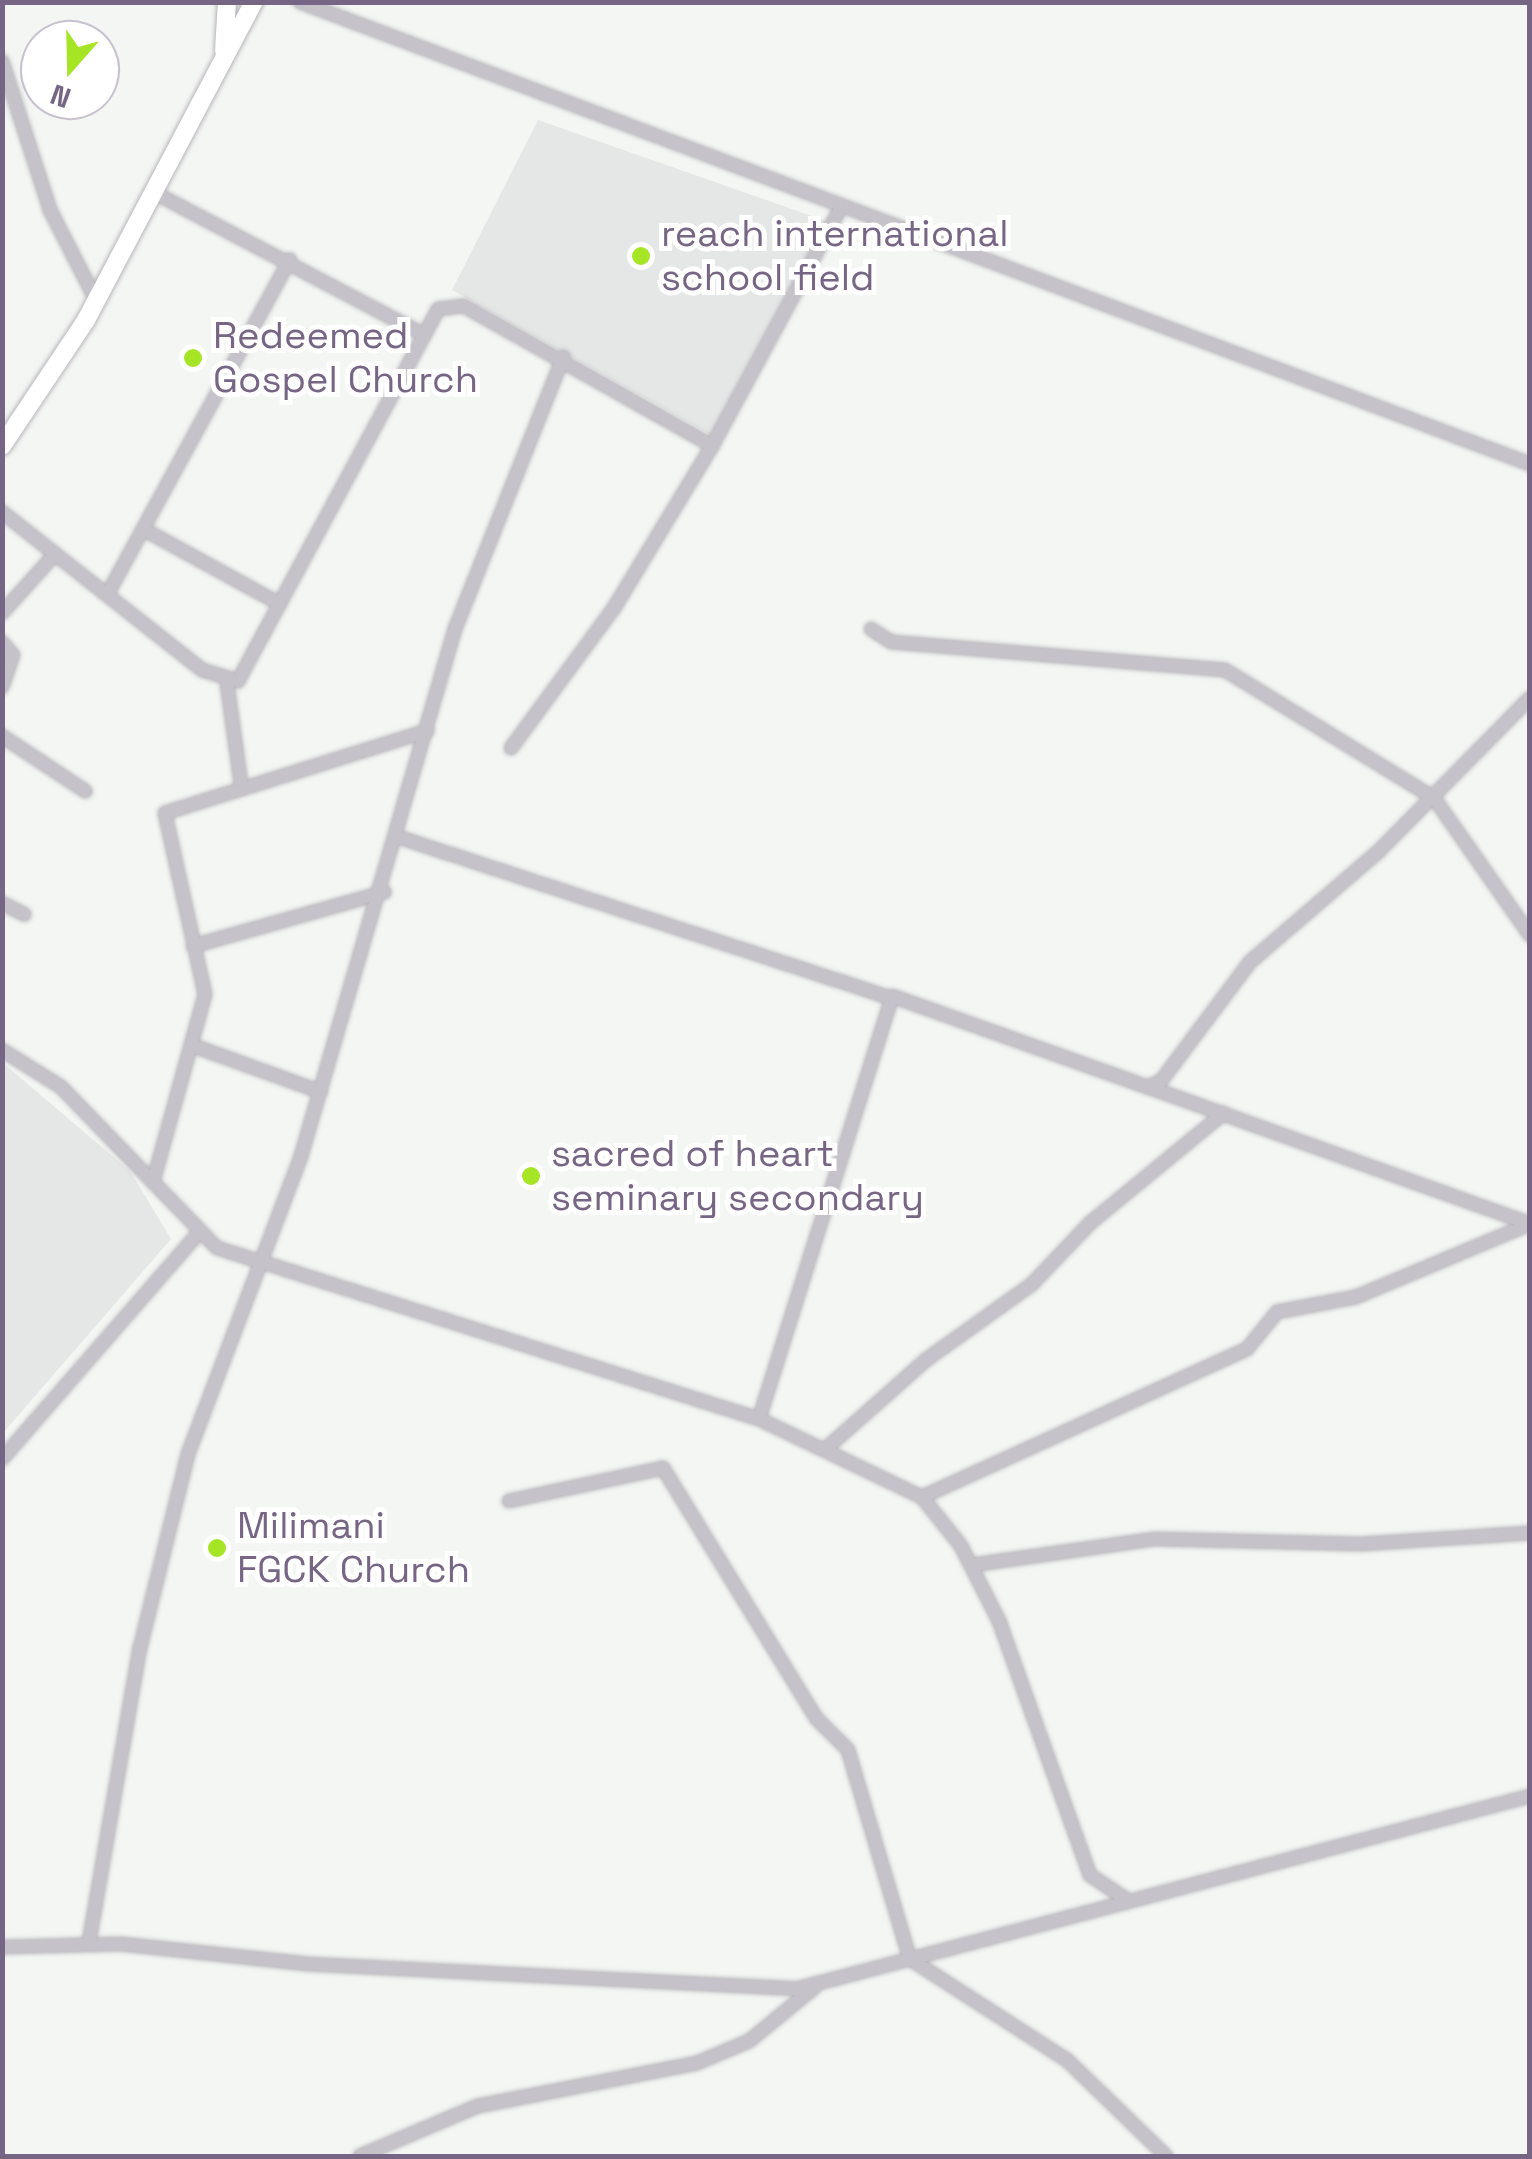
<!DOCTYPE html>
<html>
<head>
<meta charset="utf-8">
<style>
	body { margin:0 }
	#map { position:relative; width:1532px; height:2159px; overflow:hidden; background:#f3f6f3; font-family:"Space Grotesk",sans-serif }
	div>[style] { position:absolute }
	.built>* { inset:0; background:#e5e7e7 }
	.roads { filter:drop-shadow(0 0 2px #b8b5bb) drop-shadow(0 0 2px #b8b5bb) }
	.minor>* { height:12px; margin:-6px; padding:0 6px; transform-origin:6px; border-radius:6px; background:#c6c2c9 }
	.highway>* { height:18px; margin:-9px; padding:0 9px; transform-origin:9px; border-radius:9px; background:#fff }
	.dots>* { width:28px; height:28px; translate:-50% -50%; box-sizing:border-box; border:5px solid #fff; border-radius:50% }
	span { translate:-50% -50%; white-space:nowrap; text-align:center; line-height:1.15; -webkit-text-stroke:10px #fff; paint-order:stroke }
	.poi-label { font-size:38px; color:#766584 }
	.left { translate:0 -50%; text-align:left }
	.frame { position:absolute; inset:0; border:5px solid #766584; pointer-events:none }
	.north { position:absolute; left:20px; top:20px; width:100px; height:100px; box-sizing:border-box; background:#fff; border:2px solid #c8c1ce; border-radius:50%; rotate:200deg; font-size:28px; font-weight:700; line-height:40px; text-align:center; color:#766584 }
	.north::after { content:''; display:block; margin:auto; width:35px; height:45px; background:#a6e525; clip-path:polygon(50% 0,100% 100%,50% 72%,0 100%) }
</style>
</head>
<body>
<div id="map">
	<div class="built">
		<div style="clip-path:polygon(538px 120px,826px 221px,711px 435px,452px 290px)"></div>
		<div style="clip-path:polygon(3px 1063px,130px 1171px,171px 1239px,3px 1433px)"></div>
	</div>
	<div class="roads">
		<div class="minor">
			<div style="left:300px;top:2px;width:1314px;rotate:20.59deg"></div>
			<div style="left:2px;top:61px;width:157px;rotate:72.1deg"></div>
			<div style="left:50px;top:210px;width:103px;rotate:62.9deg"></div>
			<div style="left:155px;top:193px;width:302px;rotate:27.8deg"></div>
			<div style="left:2px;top:512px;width:255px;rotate:38.3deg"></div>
			<div style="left:202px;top:670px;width:38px;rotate:17deg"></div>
			<div style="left:238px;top:681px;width:422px;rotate:-61.7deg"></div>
			<div style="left:438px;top:309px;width:26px;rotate:-7deg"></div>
			<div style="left:464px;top:306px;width:285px;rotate:29.4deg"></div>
			<div style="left:712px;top:446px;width:272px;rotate:-61.6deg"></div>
			<div style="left:143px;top:529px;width:156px;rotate:28.7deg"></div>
			<div style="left:107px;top:595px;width:382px;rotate:-61.4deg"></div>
			<div style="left:2px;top:613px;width:79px;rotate:-48.1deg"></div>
			<div style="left:871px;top:629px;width:24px;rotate:33deg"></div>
			<div style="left:891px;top:642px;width:335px;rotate:4.8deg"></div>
			<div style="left:1225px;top:670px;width:245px;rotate:31.5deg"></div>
			<div style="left:1434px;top:798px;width:167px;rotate:55deg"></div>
			<div style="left:2px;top:642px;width:17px;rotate:50deg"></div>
			<div style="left:13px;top:655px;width:34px;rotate:109deg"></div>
			<div style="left:227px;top:683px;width:102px;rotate:82.1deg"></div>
			<div style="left:2px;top:736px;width:100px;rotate:33.5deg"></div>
			<div style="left:511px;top:748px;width:174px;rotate:-53.7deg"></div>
			<div style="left:614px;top:608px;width:189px;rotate:-58.8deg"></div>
			<div style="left:401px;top:838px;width:515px;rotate:18.08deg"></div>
			<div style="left:2px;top:903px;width:25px;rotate:27deg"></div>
			<div style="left:193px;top:946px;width:199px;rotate:-15.7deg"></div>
			<div style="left:191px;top:1045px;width:138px;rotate:19.9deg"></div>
			<div style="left:2px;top:1050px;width:70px;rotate:32.1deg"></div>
			<div style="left:61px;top:1087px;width:224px;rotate:45.9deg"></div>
			<div style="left:217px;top:1248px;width:568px;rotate:17.51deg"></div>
			<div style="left:759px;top:1419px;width:181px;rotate:25.6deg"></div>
			<div style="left:922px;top:1497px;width:63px;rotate:51.5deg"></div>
			<div style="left:961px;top:1546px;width:84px;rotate:63.1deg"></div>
			<div style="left:999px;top:1621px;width:270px;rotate:70.3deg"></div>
			<div style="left:1090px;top:1875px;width:47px;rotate:33.7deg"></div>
			<div style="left:1148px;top:1087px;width:406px;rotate:19.7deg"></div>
			<div style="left:153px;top:1182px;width:195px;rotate:-74.5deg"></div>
			<div style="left:205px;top:994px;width:185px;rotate:-102.5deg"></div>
			<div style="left:165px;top:813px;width:275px;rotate:-17.4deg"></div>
			<div style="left:759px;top:1419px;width:443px;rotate:-72.5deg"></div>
			<div style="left:892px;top:996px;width:272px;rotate:19.6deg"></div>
			<div style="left:1148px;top:1087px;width:14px;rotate:-25deg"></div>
			<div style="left:1161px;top:1081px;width:149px;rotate:-53.2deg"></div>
			<div style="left:1250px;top:962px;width:169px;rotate:-40.7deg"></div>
			<div style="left:1378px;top:852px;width:216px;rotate:-45.4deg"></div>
			<div style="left:829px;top:1446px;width:130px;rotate:-41.6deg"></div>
			<div style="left:926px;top:1360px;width:130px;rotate:-35.6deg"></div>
			<div style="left:1032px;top:1284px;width:84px;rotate:-46.4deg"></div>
			<div style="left:1090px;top:1223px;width:173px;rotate:-39.4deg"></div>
			<div style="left:2px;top:1459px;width:297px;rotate:-49deg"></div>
			<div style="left:922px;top:1497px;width:357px;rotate:-24.5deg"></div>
			<div style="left:1247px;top:1349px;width:48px;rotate:-51deg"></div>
			<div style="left:1277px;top:1312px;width:80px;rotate:-10.8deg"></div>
			<div style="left:1356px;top:1297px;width:189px;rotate:-22.8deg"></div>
			<div style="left:509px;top:1501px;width:157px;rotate:-12.1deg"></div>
			<div style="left:663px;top:1468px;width:294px;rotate:58.5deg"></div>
			<div style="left:817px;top:1719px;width:44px;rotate:45deg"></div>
			<div style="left:848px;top:1750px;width:218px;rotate:73.5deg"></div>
			<div style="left:910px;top:1959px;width:187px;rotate:32.8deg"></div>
			<div style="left:1067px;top:2060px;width:138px;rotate:44.1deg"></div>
			<div style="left:972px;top:1565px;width:185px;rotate:-8.1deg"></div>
			<div style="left:1155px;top:1539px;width:206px;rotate:1.4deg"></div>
			<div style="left:1361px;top:1544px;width:169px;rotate:-3.7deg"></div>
			<div style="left:89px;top:1942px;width:298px;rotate:-80.2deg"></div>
			<div style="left:140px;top:1648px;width:200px;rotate:-76.1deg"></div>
			<div style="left:188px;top:1454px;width:319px;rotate:-69.2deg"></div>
			<div style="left:301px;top:1156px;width:549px;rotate:-73.71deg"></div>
			<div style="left:455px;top:629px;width:293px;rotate:-68.3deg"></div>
			<div style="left:2px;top:1947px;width:119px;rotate:-1.4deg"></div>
			<div style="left:121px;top:1944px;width:188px;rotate:6.1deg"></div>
			<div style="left:308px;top:1964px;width:489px;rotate:2.9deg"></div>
			<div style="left:796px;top:1989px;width:759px;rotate:-14.73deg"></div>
			<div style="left:360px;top:2156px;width:128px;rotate:-23deg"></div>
			<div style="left:478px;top:2106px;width:223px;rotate:-11.1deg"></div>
			<div style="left:697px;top:2063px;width:56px;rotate:-22.9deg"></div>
			<div style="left:749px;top:2041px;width:85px;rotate:-39.3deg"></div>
		</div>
		<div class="highway">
			<div style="left:224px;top:51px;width:49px;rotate:-86.5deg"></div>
			<div style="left:2px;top:446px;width:151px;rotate:-56.3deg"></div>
			<div style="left:86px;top:320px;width:360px;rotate:-62.2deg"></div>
		</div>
	</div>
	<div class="dots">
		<div style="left:641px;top:256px;background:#a6e525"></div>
		<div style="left:193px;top:358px;background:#a6e525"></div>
		<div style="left:531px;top:1176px;background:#a6e525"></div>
		<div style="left:217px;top:1548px;background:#a6e525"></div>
	</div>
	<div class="poi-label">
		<span class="left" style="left:661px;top:256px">reach international<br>school field</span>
		<span class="left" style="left:213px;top:358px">Redeemed<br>Gospel Church</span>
		<span class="left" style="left:551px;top:1176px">sacred of heart<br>seminary secondary</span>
		<span class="left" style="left:237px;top:1548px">Milimani<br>FGCK Church</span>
	</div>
	<div class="frame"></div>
	<div class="north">N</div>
</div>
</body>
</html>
